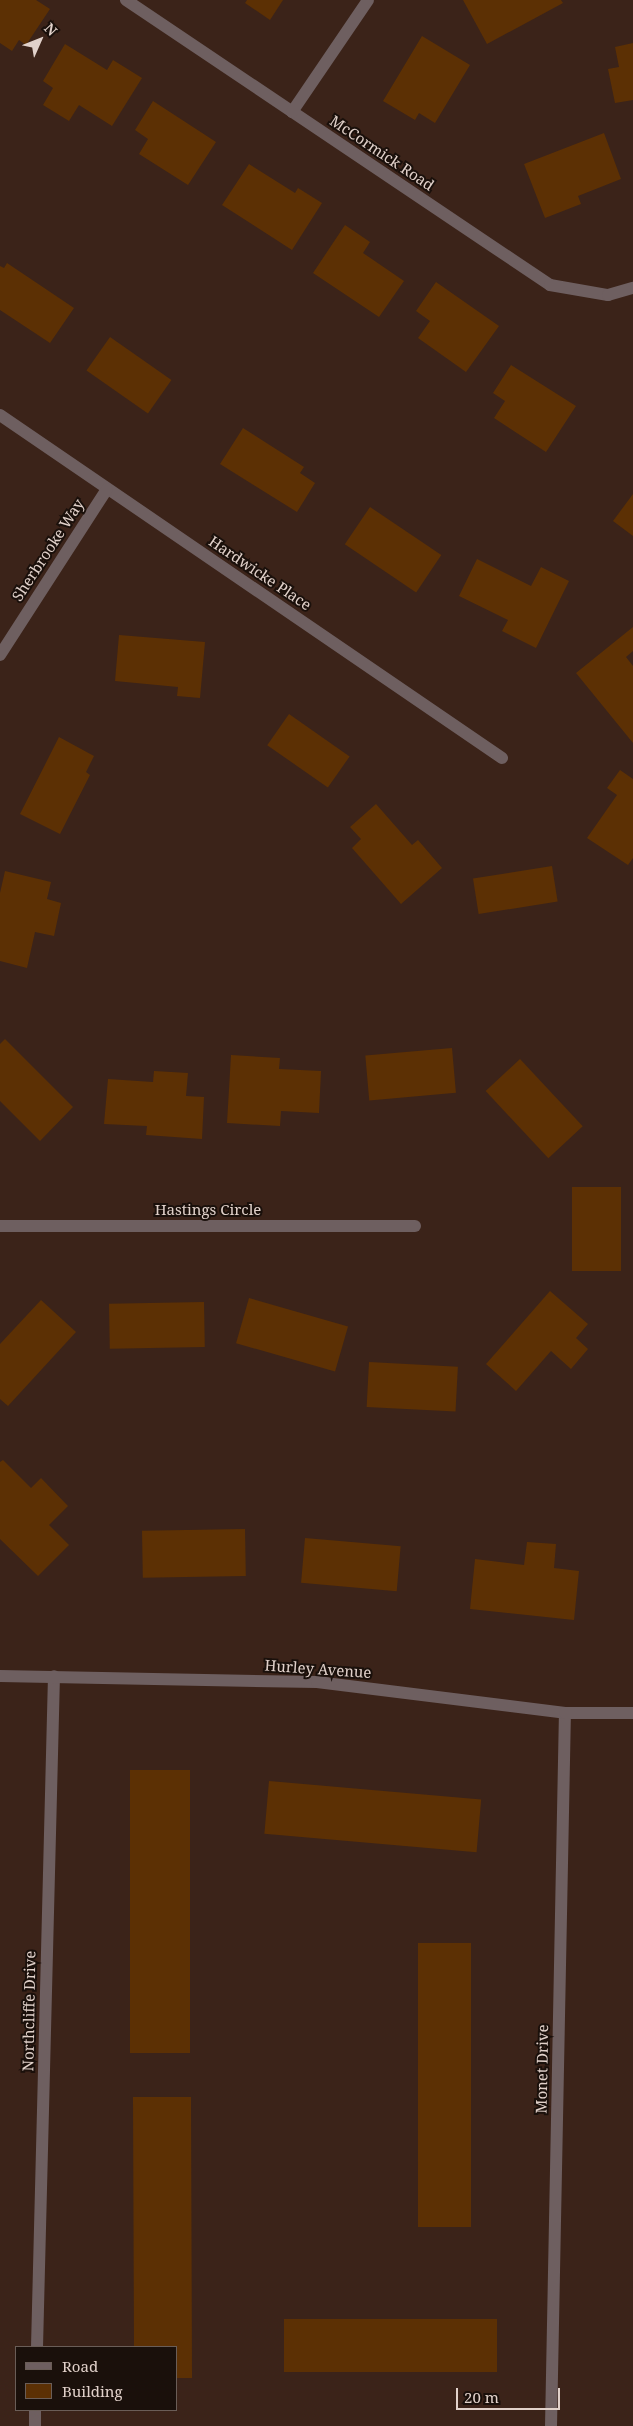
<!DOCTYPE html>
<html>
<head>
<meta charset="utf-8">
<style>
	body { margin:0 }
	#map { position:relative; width:633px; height:2426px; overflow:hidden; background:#3b2319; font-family:"Noto Serif",serif }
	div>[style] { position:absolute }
	.building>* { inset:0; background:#5c3004; transform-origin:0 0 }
	.minor>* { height:12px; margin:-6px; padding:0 6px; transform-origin:6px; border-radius:6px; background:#6e5f60 }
	.tertiary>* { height:12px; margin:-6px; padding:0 6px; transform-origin:6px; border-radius:6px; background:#6e5f60 }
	span { translate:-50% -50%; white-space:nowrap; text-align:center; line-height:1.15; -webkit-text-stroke:4px #1a100b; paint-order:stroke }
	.street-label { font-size:15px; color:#e1d1ca }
	.legend { position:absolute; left:15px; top:2346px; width:162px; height:65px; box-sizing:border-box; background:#1a100b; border:1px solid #6a5d57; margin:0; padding:6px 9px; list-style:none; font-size:15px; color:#e1d1ca }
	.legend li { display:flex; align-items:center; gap:10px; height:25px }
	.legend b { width:25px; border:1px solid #6a5d57 }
	.north { position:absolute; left:15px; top:15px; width:50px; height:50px; -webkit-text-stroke:4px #1a100b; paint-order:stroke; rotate:46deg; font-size:14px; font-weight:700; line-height:20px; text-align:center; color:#e1d1ca }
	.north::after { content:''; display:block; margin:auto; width:18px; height:22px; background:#e1d1ca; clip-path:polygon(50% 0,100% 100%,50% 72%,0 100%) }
	.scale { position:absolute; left:456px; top:2388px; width:104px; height:22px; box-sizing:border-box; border:2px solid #e1d1ca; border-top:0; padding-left:6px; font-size:15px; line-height:18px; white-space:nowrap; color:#e1d1ca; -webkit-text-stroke:4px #1a100b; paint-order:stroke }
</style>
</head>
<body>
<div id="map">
	<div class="building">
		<div style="clip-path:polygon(0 0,36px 0,50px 9px,26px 45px,19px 40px,12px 51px,0 43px)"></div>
		<div style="clip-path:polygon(247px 0,283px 0,270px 20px,245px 3px)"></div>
		<div style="clip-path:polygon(463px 0,561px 0,563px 3px,487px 44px)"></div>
		<div style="clip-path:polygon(422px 36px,470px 65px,435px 123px,419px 113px,415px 120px,383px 101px)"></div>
		<div style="clip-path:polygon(633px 43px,633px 100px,615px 103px,608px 69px,619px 67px,615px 47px)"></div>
		<div style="clip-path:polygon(65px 44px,107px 70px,113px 60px,142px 78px,112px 126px,79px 105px,69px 121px,43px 105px,53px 88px,43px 81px)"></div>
		<div style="clip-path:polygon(153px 101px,216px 142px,188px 185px,139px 154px,148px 139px,135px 130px)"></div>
		<div style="clip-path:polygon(604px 133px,621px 179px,578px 196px,581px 204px,545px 218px,524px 164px)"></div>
		<div style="clip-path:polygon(249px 164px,295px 193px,298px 188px,322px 203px,292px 250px,222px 205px)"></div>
		<div style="clip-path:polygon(345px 225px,370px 242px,363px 253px,404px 281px,379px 317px,313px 273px)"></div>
		<div style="clip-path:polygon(7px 263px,74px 308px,50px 343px,0 310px,0 266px,4px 268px)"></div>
		<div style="clip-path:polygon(436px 282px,499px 326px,466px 372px,418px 338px,430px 321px,416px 311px)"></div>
		<div style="left:110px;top:337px;width:75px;height:41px;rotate:35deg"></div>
		<div style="clip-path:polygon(511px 365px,576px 406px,546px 452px,494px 418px,505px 401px,493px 393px)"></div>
		<div style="clip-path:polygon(243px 428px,304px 467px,300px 473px,315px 483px,297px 512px,220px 464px)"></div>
		<div style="clip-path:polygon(633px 494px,633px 536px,613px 521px)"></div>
		<div style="left:370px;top:507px;width:86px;height:45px;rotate:34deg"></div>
		<div style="clip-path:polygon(477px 559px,531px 586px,541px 567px,569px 581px,536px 648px,502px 631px,508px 620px,459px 596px)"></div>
		<div style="clip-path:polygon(633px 627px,633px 651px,626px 657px,633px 666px,633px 743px,576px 673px)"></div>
		<div style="clip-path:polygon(119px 635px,205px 642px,200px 698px,177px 696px,178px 687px,115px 681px)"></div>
		<div style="left:289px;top:714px;width:74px;height:38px;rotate:35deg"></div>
		<div style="clip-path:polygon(59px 737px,94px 756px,86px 772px,90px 775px,60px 834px,20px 814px)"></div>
		<div style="clip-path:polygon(620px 770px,633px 779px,633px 858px,628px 865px,587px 838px,617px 795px,607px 788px)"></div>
		<div style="clip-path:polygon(376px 804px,412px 845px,418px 840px,442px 868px,401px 904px,352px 848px,361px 839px,350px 827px)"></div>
		<div style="left:552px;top:866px;width:36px;height:80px;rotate:81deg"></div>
		<div style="clip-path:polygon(5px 871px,51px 882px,47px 899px,61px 903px,54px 936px,35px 932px,27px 968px,0 961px,0 893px)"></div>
		<div style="clip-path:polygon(5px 1039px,73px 1107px,40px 1141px,0 1101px,0 1044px)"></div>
		<div style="left:452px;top:1048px;width:45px;height:87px;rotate:85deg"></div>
		<div style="clip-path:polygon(231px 1055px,280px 1058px,279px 1069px,321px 1071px,319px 1113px,281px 1111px,280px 1126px,227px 1123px)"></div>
		<div style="left:520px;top:1059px;width:92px;height:47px;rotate:47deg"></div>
		<div style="clip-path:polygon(154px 1071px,188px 1073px,186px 1096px,204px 1097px,202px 1139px,146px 1135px,147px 1126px,104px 1124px,108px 1079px,153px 1082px)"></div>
		<div style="left:572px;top:1187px;width:49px;height:84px"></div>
		<div style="clip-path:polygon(550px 1291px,588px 1324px,576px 1338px,588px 1349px,571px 1369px,551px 1351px,516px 1391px,486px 1364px)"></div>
		<div style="left:249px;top:1298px;width:103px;height:47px;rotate:16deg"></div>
		<div style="clip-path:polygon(41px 1300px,76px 1332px,8px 1406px,0 1399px,0 1344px)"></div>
		<div style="left:204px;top:1302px;width:45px;height:95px;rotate:89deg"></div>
		<div style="left:369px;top:1362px;width:89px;height:45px;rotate:3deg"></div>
		<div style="clip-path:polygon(3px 1460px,31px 1488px,41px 1478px,68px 1506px,49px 1525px,69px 1545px,38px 1576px,0 1539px,0 1462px)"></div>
		<div style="left:245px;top:1529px;width:47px;height:103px;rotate:89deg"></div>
		<div style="left:305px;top:1538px;width:96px;height:45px;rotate:5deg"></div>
		<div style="clip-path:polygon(527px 1542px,556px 1544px,554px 1568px,579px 1571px,574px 1620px,470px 1609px,475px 1559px,524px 1565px)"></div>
		<div style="left:130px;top:1770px;width:60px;height:283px"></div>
		<div style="left:269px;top:1781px;width:213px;height:53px;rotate:5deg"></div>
		<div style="left:418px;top:1943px;width:53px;height:284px"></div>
		<div style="clip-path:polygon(133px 2097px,191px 2097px,192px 2378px,176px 2378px,176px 2347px,134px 2347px)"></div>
		<div style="left:284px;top:2319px;width:213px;height:53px"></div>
	</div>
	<div class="minor">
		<div style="left:126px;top:0;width:511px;rotate:33.91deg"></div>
		<div style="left:550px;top:285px;width:59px;rotate:9.8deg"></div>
		<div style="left:608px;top:295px;width:26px;rotate:-16deg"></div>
		<div style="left:292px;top:112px;width:135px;rotate:-55.8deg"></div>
		<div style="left:0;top:415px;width:608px;rotate:34.34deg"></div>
		<div style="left:0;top:655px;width:197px;rotate:-57.2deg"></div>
		<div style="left:0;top:1226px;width:415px"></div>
		<div style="left:37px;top:2347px;width:671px;rotate:-88.55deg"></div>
		<div style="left:35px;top:2426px;width:16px;rotate:-90deg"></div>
		<div style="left:551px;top:2426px;width:713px;rotate:-88.88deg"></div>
	</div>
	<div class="tertiary">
		<div style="left:0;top:1676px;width:317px;rotate:1.1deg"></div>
		<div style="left:317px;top:1682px;width:250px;rotate:7.1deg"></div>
		<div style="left:565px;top:1713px;width:68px"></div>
	</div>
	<div class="street-label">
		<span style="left:382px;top:153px;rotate:34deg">McCormick Road</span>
		<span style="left:48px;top:550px;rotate:-57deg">Sherbrooke Way</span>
		<span style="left:260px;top:573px;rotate:34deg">Hardwicke Place</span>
		<span style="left:208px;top:1210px">Hastings Circle</span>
		<span style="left:318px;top:1669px;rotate:4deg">Hurley Avenue</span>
		<span style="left:29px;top:2011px;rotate:-89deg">Northcliffe Drive</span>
		<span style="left:542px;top:2069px;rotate:-89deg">Monet Drive</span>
	</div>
	<ul class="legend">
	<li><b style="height:6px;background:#6e5f60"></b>Road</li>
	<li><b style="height:14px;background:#5c3004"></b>Building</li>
	</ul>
	<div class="north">N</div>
	<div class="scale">20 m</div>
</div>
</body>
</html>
